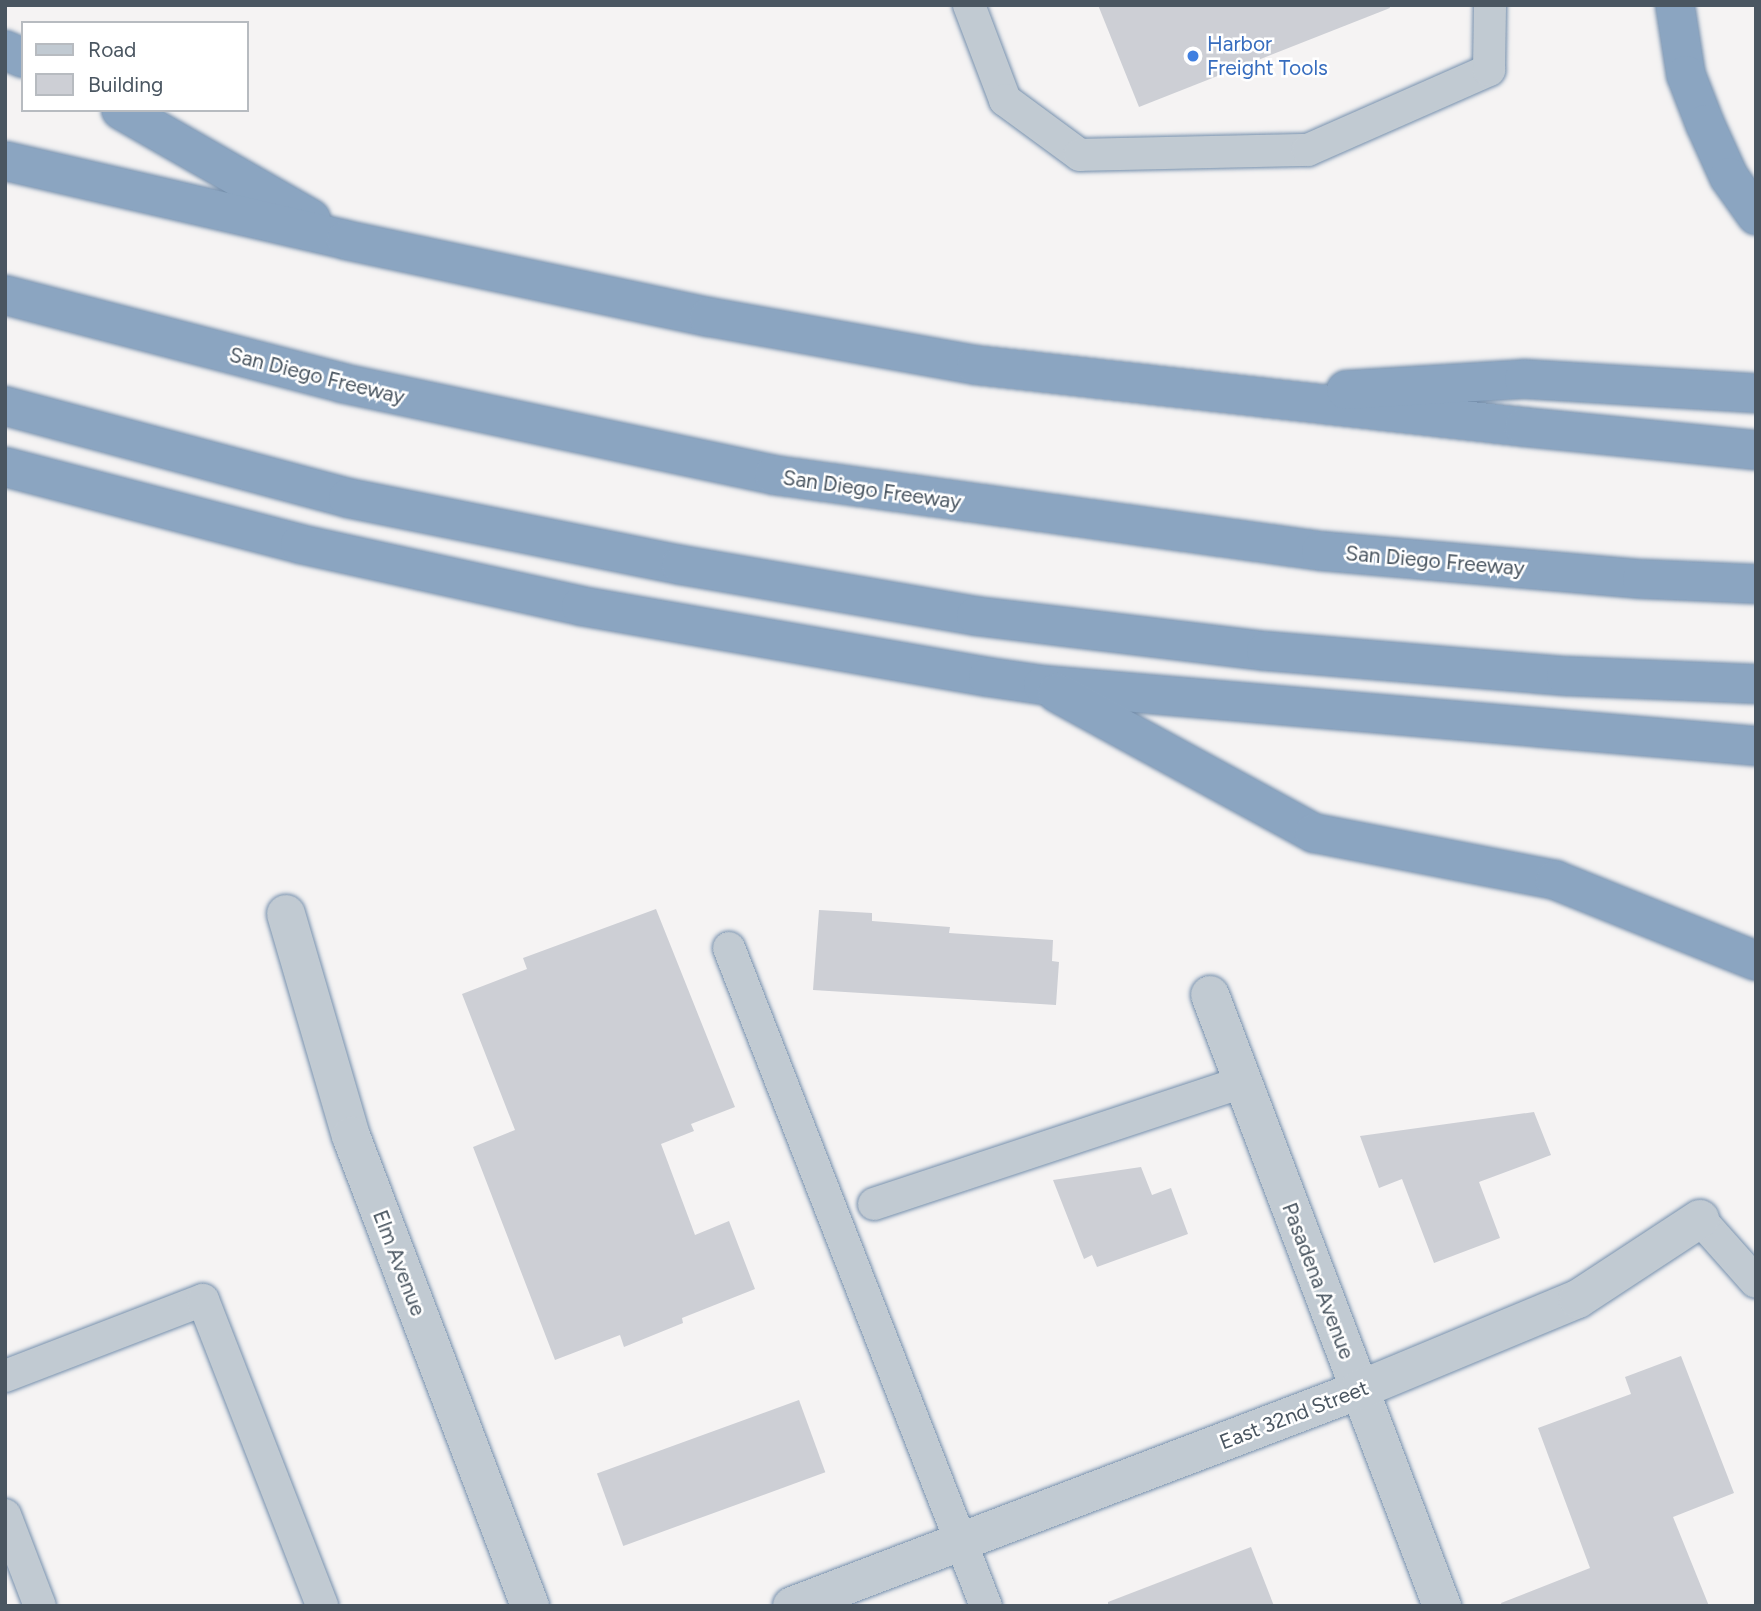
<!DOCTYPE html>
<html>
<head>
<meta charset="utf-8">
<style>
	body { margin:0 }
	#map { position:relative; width:1761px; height:1611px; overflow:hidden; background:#f5f3f3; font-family:Figtree,sans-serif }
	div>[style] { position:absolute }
	.building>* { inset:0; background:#cdcfd5; transform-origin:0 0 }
	.roads { filter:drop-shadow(0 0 2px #7690ad) drop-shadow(0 0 2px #7690ad) }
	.lane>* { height:32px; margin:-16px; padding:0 16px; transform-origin:16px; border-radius:16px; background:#c1cad2 }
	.street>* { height:38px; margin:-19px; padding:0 19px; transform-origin:19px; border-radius:19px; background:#c1cad2 }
	.highway>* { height:38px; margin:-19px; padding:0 19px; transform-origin:19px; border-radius:19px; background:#8ba5c1 }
	.dots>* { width:19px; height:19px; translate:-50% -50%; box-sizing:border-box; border:4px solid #fff; border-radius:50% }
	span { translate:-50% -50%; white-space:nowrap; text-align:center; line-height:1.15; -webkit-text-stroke:5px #fff; paint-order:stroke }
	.shop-label { font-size:21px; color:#366cbe }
	.left { translate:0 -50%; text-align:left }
	.street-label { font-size:21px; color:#4a5661 }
	.frame { position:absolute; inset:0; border:7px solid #4a5661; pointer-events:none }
	.legend { position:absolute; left:21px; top:21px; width:228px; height:91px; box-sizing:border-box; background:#fff; border:2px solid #b7bbc0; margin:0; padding:9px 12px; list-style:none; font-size:21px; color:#4a5661 }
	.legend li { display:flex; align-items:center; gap:14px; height:35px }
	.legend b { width:35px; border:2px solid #b7bbc0 }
</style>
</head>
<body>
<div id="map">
	<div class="building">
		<div style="clip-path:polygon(1098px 5px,1389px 5px,1390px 8px,1139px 107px)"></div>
		<div style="clip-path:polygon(656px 909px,735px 1107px,691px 1124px,694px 1131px,661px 1144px,695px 1235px,729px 1221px,755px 1289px,682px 1318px,683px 1323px,624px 1347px,620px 1335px,555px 1360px,473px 1147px,515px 1130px,462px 994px,527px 969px,523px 958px)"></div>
		<div style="clip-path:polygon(819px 910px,872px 913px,872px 921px,950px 927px,949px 933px,1053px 940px,1052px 961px,1059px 962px,1056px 1005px,813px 990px)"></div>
		<div style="clip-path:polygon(1534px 1112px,1551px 1155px,1479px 1182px,1500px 1238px,1434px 1263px,1402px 1179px,1379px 1188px,1360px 1136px)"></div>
		<div style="clip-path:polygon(1141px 1167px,1152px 1195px,1171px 1188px,1188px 1234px,1097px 1267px,1092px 1255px,1084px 1259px,1053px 1180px)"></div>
		<div style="clip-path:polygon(1681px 1356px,1734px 1493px,1673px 1517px,1709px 1606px,1502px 1606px,1501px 1603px,1590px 1568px,1538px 1428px,1631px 1394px,1625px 1377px)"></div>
		<div style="left:799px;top:1400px;width:77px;height:215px;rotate:70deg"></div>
		<div style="clip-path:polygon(1251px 1547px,1274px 1606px,1108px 1606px,1108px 1602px)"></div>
	</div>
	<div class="roads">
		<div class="lane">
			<div style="left:969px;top:5px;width:102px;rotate:69.2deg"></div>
			<div style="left:1005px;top:100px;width:93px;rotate:36.3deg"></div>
			<div style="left:1080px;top:155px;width:228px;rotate:-1.3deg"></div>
			<div style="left:1308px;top:150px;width:198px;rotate:-23.8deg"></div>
			<div style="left:1489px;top:70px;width:65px;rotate:-89.1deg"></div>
			<div style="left:729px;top:948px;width:706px;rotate:68.67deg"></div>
			<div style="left:874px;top:1204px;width:388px;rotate:-18.3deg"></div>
			<div style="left:1700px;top:1219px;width:84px;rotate:48.4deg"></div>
			<div style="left:5px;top:1376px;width:212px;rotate:-21deg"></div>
			<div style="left:203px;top:1300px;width:328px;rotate:68.7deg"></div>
			<div style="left:5px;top:1515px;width:97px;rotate:69deg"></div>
		</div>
		<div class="street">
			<div style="left:286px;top:914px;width:231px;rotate:73.7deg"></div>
			<div style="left:351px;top:1136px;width:503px;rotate:69.15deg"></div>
			<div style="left:1210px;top:995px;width:654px;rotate:69.21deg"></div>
			<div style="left:792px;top:1606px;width:607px;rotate:-20.85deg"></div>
			<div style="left:1359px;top:1390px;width:237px;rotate:-22.6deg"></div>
			<div style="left:1578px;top:1299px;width:146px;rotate:-33.3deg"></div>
		</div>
		<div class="highway">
			<div style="left:1675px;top:5px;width:71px;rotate:81.1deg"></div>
			<div style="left:1686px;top:75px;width:53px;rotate:68.8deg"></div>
			<div style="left:1705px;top:124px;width:58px;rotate:65.6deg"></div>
			<div style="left:1729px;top:177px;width:47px;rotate:54.6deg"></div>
			<div style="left:5px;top:50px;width:20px;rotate:24deg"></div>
			<div style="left:121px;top:110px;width:219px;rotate:29.8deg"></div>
			<div style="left:5px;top:161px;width:350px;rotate:13deg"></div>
			<div style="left:346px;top:240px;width:371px;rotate:12deg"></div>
			<div style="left:709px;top:317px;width:271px;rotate:10.2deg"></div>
			<div style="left:976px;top:365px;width:551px;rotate:6.45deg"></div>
			<div style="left:1524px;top:427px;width:233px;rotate:5.7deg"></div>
			<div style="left:5px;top:295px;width:348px;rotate:14.6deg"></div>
			<div style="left:342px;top:383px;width:442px;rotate:12deg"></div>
			<div style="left:774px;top:475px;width:552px;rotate:7.91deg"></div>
			<div style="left:1321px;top:551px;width:322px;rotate:5deg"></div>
			<div style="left:1642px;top:579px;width:114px;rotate:2.5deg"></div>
			<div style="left:1346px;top:390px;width:178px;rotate:-3.5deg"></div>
			<div style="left:1524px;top:379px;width:232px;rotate:3.5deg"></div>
			<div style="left:5px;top:406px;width:355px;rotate:15deg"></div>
			<div style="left:348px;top:498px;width:340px;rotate:11.4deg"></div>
			<div style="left:681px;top:565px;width:299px;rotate:9.8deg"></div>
			<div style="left:976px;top:616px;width:292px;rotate:6.9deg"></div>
			<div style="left:1266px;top:651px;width:301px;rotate:4.8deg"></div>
			<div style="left:1566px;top:676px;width:190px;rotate:2.4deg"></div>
			<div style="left:5px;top:467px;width:305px;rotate:14.6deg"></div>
			<div style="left:300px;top:544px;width:288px;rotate:12.4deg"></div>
			<div style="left:581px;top:606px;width:413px;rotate:9.9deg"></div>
			<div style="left:988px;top:677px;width:56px;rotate:8.3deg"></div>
			<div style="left:1043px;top:685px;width:716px;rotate:4.89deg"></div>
			<div style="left:1057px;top:693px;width:293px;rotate:28.6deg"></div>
			<div style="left:1314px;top:833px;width:246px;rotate:11deg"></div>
			<div style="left:1555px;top:880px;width:217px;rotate:21.9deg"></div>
		</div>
	</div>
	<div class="dots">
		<div style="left:1193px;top:56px;background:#3f7fe0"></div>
	</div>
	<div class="shop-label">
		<span class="left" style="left:1207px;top:56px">Harbor<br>Freight Tools</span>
	</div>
	<div class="street-label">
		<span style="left:317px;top:376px;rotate:14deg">San Diego Freeway</span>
		<span style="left:872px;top:490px;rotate:8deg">San Diego Freeway</span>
		<span style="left:1435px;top:561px;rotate:5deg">San Diego Freeway</span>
		<span style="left:399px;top:1263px;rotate:69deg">Elm Avenue</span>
		<span style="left:1318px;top:1281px;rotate:69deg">Pasadena Avenue</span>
		<span style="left:1294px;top:1415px;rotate:-21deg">East 32nd Street</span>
	</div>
	<div class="frame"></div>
	<ul class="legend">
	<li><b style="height:9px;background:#c1cad2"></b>Road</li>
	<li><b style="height:19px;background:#cdcfd5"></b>Building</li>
	</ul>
</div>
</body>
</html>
